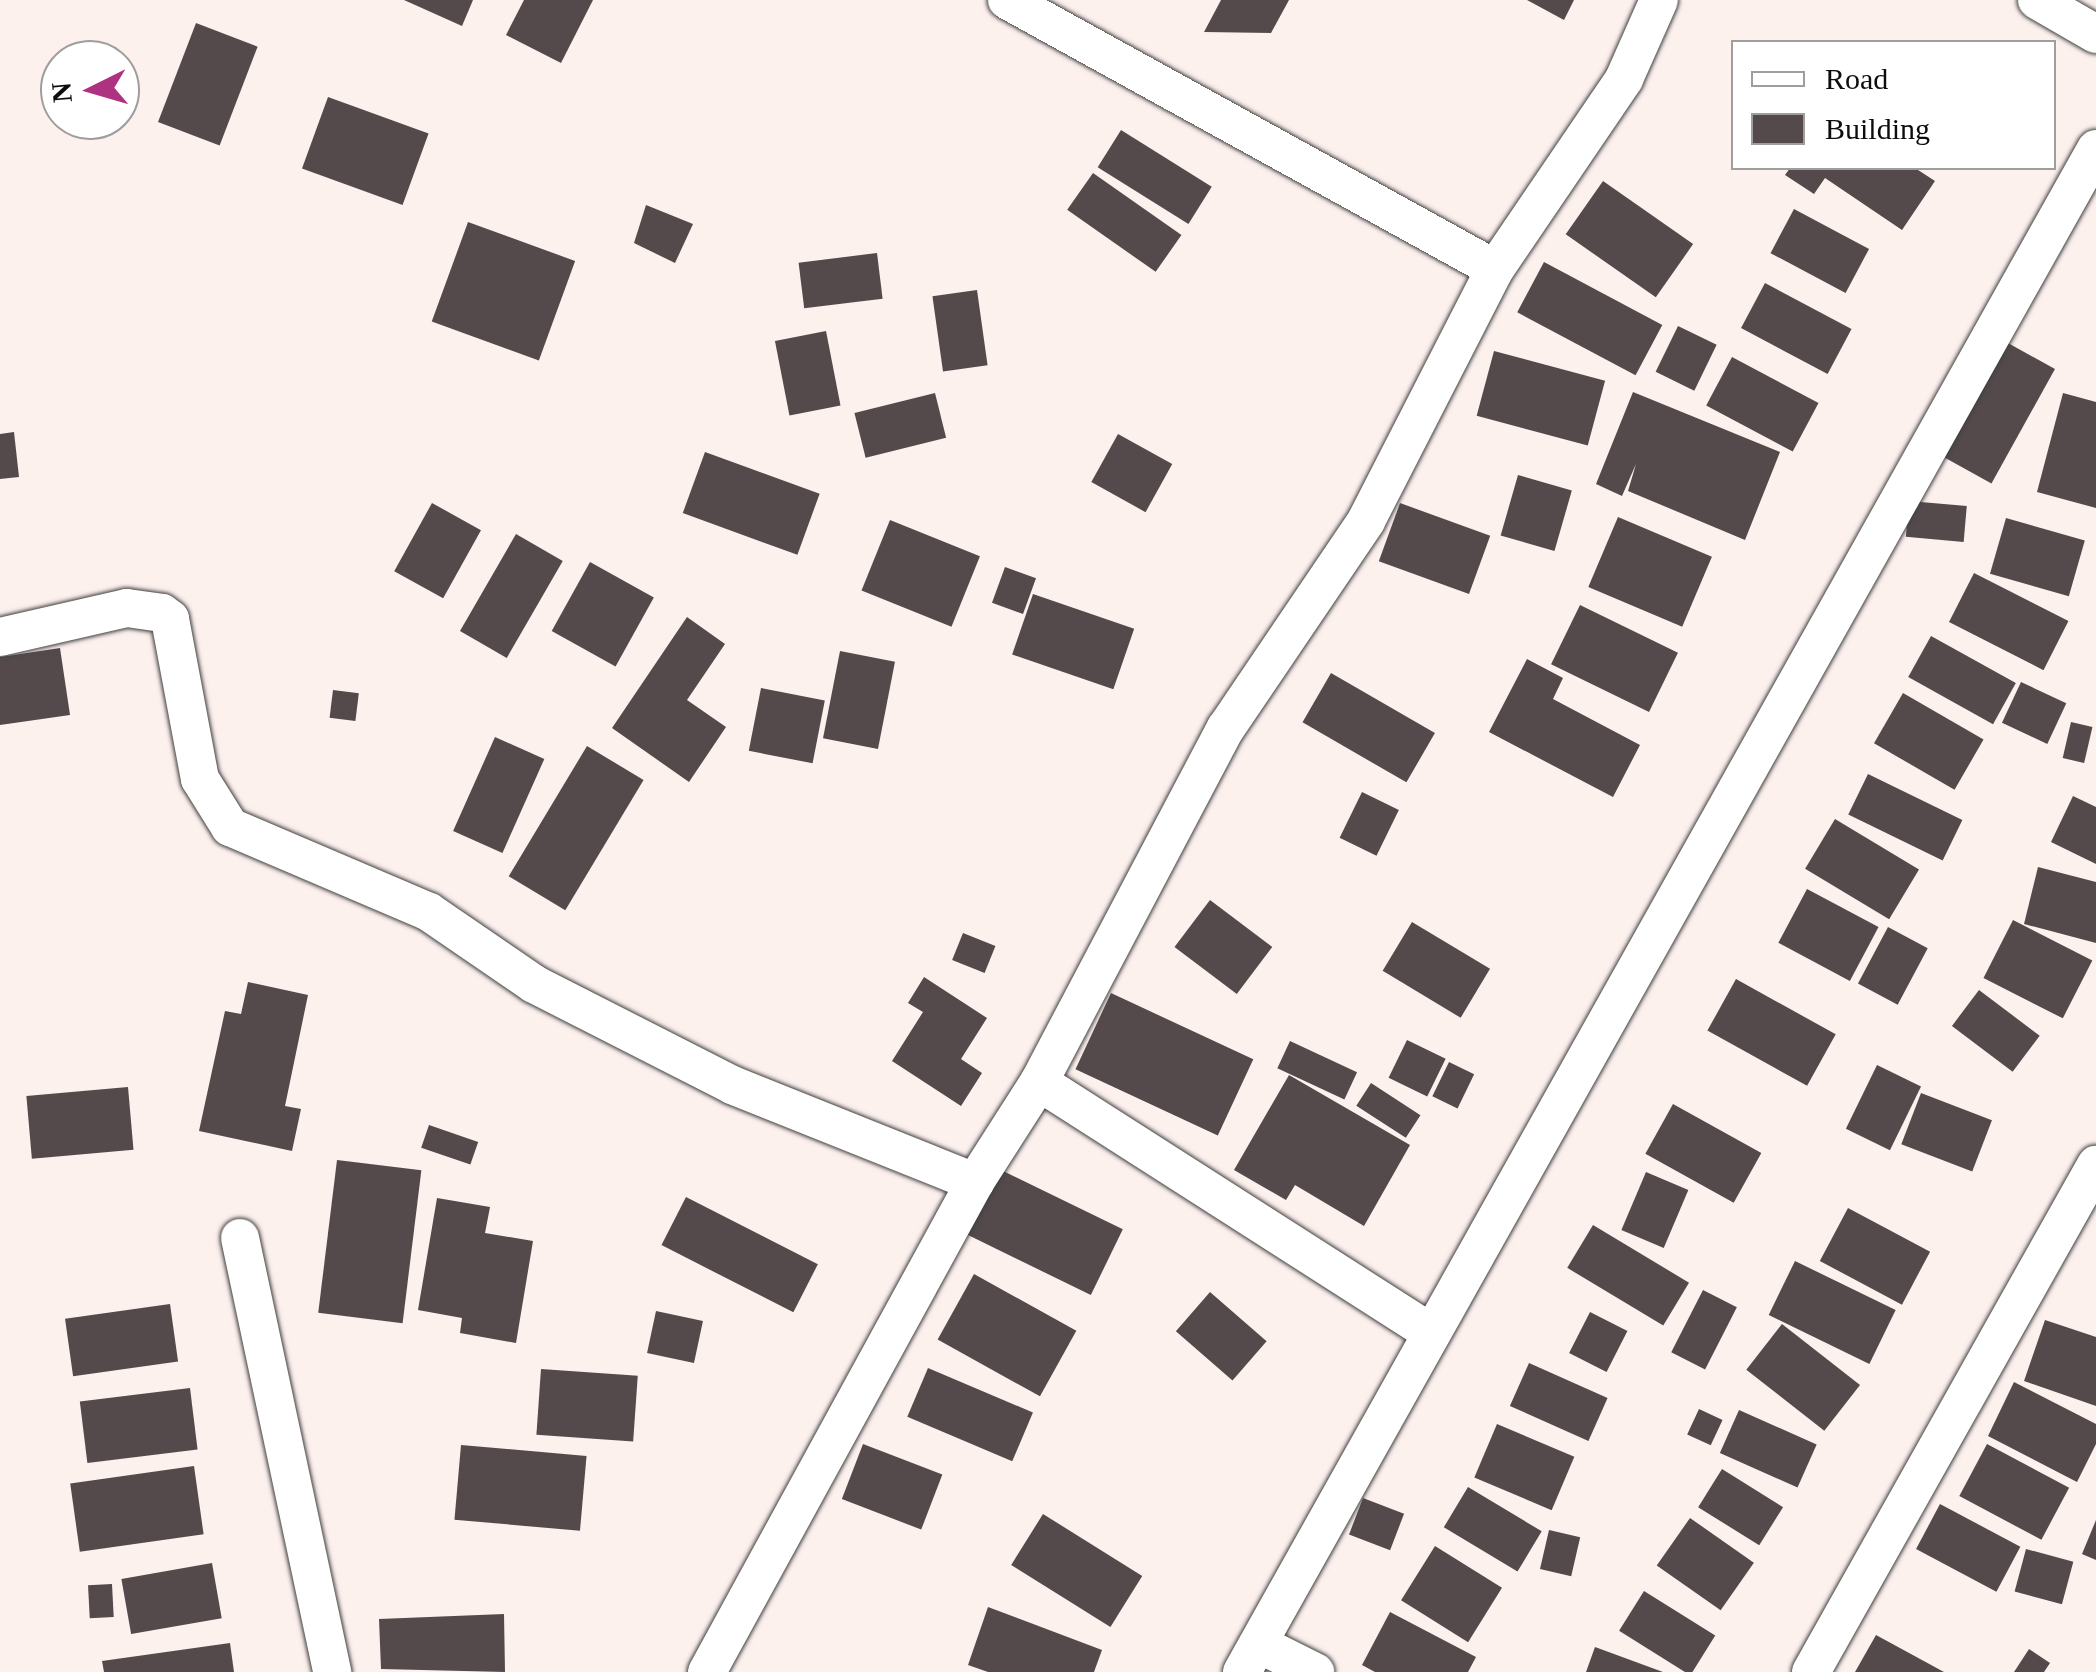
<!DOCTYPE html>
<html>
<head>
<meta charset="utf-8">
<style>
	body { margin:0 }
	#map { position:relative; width:2096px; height:1672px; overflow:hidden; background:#fdf1ee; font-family:Georgia,serif }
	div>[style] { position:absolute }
	.building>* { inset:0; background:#544a4c; transform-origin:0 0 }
	.roads { filter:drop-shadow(0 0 2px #404040) drop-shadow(0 0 2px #404040) }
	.street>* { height:38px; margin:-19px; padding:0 19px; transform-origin:19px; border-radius:19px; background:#fff }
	span { translate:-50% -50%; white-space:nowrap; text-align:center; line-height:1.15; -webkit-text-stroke:10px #fff; paint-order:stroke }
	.legend { position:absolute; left:1731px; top:40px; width:325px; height:130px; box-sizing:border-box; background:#fff; border:2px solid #9e9e9e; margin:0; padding:12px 18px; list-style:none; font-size:30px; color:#0d0d0d }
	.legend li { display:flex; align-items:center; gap:20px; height:50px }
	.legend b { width:50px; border:2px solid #9e9e9e }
	.north { position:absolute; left:40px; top:40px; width:100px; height:100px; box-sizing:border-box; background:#fff; border:2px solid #9e9e9e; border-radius:50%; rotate:265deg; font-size:28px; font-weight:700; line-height:40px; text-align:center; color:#0d0d0d }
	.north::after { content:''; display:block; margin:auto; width:35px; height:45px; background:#af3282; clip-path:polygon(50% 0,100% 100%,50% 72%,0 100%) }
</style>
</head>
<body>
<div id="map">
	<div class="building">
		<div style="clip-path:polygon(404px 0,473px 0,462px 26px)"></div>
		<div style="clip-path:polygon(524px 0,593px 0,561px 63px,506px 35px)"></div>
		<div style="clip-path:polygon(1221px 0,1289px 0,1271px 33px,1204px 32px)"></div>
		<div style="clip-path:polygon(1527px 0,1574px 0,1564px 20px)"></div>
		<div style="left:196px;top:23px;width:66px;height:106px;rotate:21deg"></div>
		<div style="left:328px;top:97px;width:107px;height:76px;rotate:20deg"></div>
		<div style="left:1121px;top:130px;width:107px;height:44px;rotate:32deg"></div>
		<div style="clip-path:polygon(1790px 168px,1915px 168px,1935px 181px,1902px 230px,1825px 178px,1814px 194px,1785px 175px)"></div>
		<div style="left:1093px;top:173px;width:108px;height:45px;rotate:35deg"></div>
		<div style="left:1603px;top:181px;width:110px;height:65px;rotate:35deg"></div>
		<div style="clip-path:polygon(646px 205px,693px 224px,675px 263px,634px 243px)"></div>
		<div style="left:1794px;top:209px;width:85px;height:50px;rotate:28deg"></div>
		<div style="left:468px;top:222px;width:114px;height:106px;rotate:20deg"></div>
		<div style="left:877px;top:253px;width:46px;height:79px;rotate:83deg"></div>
		<div style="left:1544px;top:262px;width:134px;height:57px;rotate:28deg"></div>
		<div style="left:1765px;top:283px;width:98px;height:51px;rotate:28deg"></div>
		<div style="left:977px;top:290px;width:76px;height:45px;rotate:82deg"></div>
		<div style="left:1678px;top:326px;width:43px;height:51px;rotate:26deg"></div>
		<div style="left:826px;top:331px;width:76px;height:52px;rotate:79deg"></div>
		<div style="left:1999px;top:338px;width:64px;height:131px;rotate:29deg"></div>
		<div style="left:1494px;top:351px;width:115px;height:67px;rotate:15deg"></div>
		<div style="left:1732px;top:357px;width:98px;height:55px;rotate:28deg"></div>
		<div style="clip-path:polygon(1633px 392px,1780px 452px,1745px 540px,1628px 491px,1636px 464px,1622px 496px,1596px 484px)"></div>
		<div style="left:935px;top:393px;width:46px;height:83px;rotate:76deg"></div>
		<div style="clip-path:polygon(2063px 393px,2096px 402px,2096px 508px,2037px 492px)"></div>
		<div style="clip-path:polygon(14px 432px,19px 477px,0 479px,0 434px)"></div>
		<div style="left:1118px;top:434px;width:62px;height:55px;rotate:29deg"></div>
		<div style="left:705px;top:452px;width:122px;height:65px;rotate:20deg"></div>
		<div style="left:1518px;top:475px;width:56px;height:63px;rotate:16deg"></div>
		<div style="left:1909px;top:501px;width:58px;height:36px;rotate:5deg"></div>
		<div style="left:432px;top:503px;width:56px;height:78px;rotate:29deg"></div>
		<div style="left:1400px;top:503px;width:96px;height:62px;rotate:20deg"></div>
		<div style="left:1618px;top:517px;width:102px;height:76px;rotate:23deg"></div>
		<div style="left:2006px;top:518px;width:82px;height:58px;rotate:16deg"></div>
		<div style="left:890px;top:520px;width:97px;height:76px;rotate:22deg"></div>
		<div style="left:516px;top:534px;width:54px;height:112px;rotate:30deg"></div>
		<div style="left:590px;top:562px;width:73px;height:79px;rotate:29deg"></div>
		<div style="left:1005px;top:567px;width:33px;height:38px;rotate:20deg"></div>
		<div style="left:1974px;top:573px;width:106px;height:55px;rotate:27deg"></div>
		<div style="left:1033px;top:594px;width:107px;height:64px;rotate:19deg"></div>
		<div style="left:1580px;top:605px;width:109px;height:66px;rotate:26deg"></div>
		<div style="clip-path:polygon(687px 617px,725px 644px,687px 700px,726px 727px,689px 782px,612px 728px)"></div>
		<div style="left:1931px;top:636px;width:97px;height:47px;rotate:29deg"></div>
		<div style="clip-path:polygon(60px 648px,70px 715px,0 725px,0 657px)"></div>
		<div style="left:840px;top:651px;width:56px;height:89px;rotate:11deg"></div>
		<div style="clip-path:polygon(1527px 659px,1563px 678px,1553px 699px,1640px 745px,1613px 797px,1489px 732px)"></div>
		<div style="left:1331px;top:673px;width:120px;height:57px;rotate:30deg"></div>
		<div style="left:2021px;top:682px;width:50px;height:45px;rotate:25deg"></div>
		<div style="left:761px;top:688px;width:65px;height:64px;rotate:11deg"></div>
		<div style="left:333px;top:690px;width:26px;height:28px;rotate:7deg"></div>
		<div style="left:1903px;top:693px;width:93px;height:58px;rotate:30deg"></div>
		<div style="left:2071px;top:722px;width:22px;height:37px;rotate:13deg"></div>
		<div style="left:495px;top:737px;width:54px;height:103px;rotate:24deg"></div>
		<div style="left:587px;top:746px;width:66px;height:152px;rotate:31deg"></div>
		<div style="left:1868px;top:774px;width:105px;height:45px;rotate:26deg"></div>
		<div style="left:1362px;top:792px;width:41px;height:51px;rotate:26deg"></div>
		<div style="clip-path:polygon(2073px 796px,2096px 807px,2096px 864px,2051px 842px)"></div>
		<div style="left:1835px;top:819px;width:98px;height:58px;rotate:31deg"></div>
		<div style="clip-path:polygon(2038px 867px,2096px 882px,2096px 943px,2024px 924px)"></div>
		<div style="left:1807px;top:889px;width:81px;height:61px;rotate:28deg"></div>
		<div style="left:1210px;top:900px;width:78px;height:59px;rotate:37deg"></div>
		<div style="left:2013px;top:920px;width:89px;height:65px;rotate:27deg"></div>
		<div style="left:1412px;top:922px;width:91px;height:57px;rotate:31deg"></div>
		<div style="left:1888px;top:927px;width:45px;height:64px;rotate:28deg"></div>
		<div style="left:963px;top:933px;width:35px;height:29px;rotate:22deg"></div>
		<div style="clip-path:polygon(924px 977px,987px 1018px,961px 1059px,982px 1073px,961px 1106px,892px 1061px,923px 1012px,908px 1003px)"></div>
		<div style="left:1736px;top:979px;width:114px;height:59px;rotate:29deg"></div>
		<div style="clip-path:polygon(248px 982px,308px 995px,285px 1106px,301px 1109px,292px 1151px,199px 1131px,225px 1011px,241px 1014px)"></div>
		<div style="left:1979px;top:990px;width:76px;height:45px;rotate:37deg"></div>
		<div style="left:1111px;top:993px;width:157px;height:84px;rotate:25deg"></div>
		<div style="left:1407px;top:1040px;width:43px;height:42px;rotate:26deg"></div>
		<div style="left:1290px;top:1041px;width:74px;height:30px;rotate:25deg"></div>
		<div style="left:1449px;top:1062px;width:28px;height:38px;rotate:26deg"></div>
		<div style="left:1877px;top:1065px;width:49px;height:71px;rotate:26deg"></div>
		<div style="clip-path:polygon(1289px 1075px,1410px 1145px,1364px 1226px,1295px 1185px,1286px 1200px,1234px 1170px)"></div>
		<div style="left:1371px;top:1083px;width:59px;height:27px;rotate:33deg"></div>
		<div style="left:128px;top:1087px;width:63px;height:102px;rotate:85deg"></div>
		<div style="left:1921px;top:1093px;width:76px;height:55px;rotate:21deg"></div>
		<div style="left:1673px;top:1104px;width:101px;height:57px;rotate:29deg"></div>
		<div style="left:429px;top:1125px;width:52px;height:24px;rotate:19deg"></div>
		<div style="left:337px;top:1160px;width:85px;height:154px;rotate:7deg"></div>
		<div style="left:997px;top:1168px;width:140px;height:73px;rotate:26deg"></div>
		<div style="left:1646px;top:1172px;width:46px;height:63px;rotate:23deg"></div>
		<div style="left:686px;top:1197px;width:148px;height:54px;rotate:27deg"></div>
		<div style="clip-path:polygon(437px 1198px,490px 1207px,485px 1233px,533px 1241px,516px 1343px,460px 1333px,462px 1318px,418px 1310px)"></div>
		<div style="left:1848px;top:1208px;width:93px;height:60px;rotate:28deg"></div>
		<div style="left:1593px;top:1225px;width:112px;height:50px;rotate:31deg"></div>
		<div style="left:1795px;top:1261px;width:112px;height:60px;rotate:26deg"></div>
		<div style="left:974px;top:1274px;width:117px;height:75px;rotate:29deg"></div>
		<div style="left:1703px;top:1290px;width:38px;height:70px;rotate:27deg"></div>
		<div style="left:1210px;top:1292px;width:75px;height:52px;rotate:41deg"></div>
		<div style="left:170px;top:1304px;width:58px;height:106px;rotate:82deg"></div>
		<div style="left:656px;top:1311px;width:48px;height:43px;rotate:12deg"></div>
		<div style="left:1590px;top:1312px;width:42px;height:46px;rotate:27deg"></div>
		<div style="clip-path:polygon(2045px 1320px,2096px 1337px,2096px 1406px,2024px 1381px)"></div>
		<div style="left:1782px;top:1324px;width:99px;height:58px;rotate:38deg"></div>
		<div style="left:1529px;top:1363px;width:86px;height:47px;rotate:24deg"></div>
		<div style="left:928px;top:1368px;width:114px;height:53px;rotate:23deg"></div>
		<div style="left:541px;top:1369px;width:97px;height:66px;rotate:4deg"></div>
		<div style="clip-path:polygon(2014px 1382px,2096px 1424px,2096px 1444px,2077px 1482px,1988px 1436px)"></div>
		<div style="left:190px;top:1388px;width:62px;height:111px;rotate:83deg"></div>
		<div style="left:1699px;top:1409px;width:26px;height:28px;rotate:25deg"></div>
		<div style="left:1739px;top:1410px;width:85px;height:47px;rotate:24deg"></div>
		<div style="left:1497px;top:1424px;width:84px;height:58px;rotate:23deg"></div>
		<div style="left:863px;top:1444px;width:85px;height:59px;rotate:21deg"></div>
		<div style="left:1987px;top:1444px;width:93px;height:59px;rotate:28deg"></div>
		<div style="left:461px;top:1445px;width:126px;height:75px;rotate:5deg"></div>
		<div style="left:194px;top:1466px;width:69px;height:125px;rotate:82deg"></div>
		<div style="left:1722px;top:1469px;width:72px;height:45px;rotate:32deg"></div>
		<div style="left:1468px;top:1487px;width:86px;height:47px;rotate:31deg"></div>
		<div style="left:1363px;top:1498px;width:44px;height:39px;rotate:21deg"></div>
		<div style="left:1940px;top:1504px;width:91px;height:51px;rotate:28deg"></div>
		<div style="left:1043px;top:1514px;width:117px;height:60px;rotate:32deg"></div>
		<div style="left:1690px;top:1518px;width:78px;height:58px;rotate:35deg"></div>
		<div style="clip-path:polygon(2096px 1520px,2096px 1560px,2082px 1554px)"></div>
		<div style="left:1549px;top:1530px;width:32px;height:40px;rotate:13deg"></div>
		<div style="left:1435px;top:1546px;width:79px;height:64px;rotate:32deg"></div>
		<div style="left:2026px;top:1549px;width:49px;height:44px;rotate:15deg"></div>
		<div style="left:212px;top:1563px;width:56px;height:92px;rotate:80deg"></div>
		<div style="left:112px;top:1584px;width:33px;height:24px;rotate:87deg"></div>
		<div style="left:1644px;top:1591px;width:84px;height:47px;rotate:32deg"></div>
		<div style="clip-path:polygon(988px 1607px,1102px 1650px,1094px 1672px,988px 1672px,968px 1665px)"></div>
		<div style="clip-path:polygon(1390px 1612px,1476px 1657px,1468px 1672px,1375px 1672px,1362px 1665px)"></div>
		<div style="clip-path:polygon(504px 1614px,505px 1672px,381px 1669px,379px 1619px)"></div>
		<div style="clip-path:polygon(1876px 1635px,1944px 1672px,1855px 1672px)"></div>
		<div style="clip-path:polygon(230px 1643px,234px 1672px,104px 1672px,102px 1661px)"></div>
		<div style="clip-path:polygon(1595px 1647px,1663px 1672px,1586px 1672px)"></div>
		<div style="clip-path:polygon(2029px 1649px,2050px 1663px,2044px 1672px,2014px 1672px)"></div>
	</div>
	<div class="roads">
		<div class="street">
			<div style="left:1007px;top:0;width:557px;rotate:28.86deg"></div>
			<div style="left:2037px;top:0;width:68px;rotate:30deg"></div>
			<div style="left:0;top:637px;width:130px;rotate:-12.9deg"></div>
			<div style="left:127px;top:608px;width:35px;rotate:8deg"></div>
			<div style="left:162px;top:613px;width:10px;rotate:37deg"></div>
			<div style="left:170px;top:619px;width:163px;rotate:79.4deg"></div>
			<div style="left:200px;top:779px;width:57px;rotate:58deg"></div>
			<div style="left:230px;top:827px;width:216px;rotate:23.1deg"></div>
			<div style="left:429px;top:912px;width:127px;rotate:34.4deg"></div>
			<div style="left:534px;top:984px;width:222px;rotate:27deg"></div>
			<div style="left:732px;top:1085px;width:262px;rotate:21.8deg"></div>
			<div style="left:1039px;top:1082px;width:464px;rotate:32.6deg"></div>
			<div style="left:240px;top:1238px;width:444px;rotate:78deg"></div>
			<div style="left:1259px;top:1644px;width:63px;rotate:26.6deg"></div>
			<div style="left:707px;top:1672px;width:559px;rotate:-61.32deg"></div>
			<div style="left:975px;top:1182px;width:119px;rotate:-57.4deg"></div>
			<div style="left:1039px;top:1082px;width:400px;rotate:-62.2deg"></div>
			<div style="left:1226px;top:728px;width:250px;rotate:-55.9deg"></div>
			<div style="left:1366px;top:521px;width:283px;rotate:-62.9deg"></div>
			<div style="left:1495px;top:269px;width:230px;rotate:-55.8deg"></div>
			<div style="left:1624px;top:79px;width:86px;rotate:-66.1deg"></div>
			<div style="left:1242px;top:1672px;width:1746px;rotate:-60.72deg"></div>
			<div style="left:1811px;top:1672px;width:582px;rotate:-60.66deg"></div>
		</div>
	</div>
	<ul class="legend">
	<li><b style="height:12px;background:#fff"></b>Road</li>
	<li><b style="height:28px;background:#544a4c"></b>Building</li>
	</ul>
	<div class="north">N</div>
</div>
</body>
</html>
